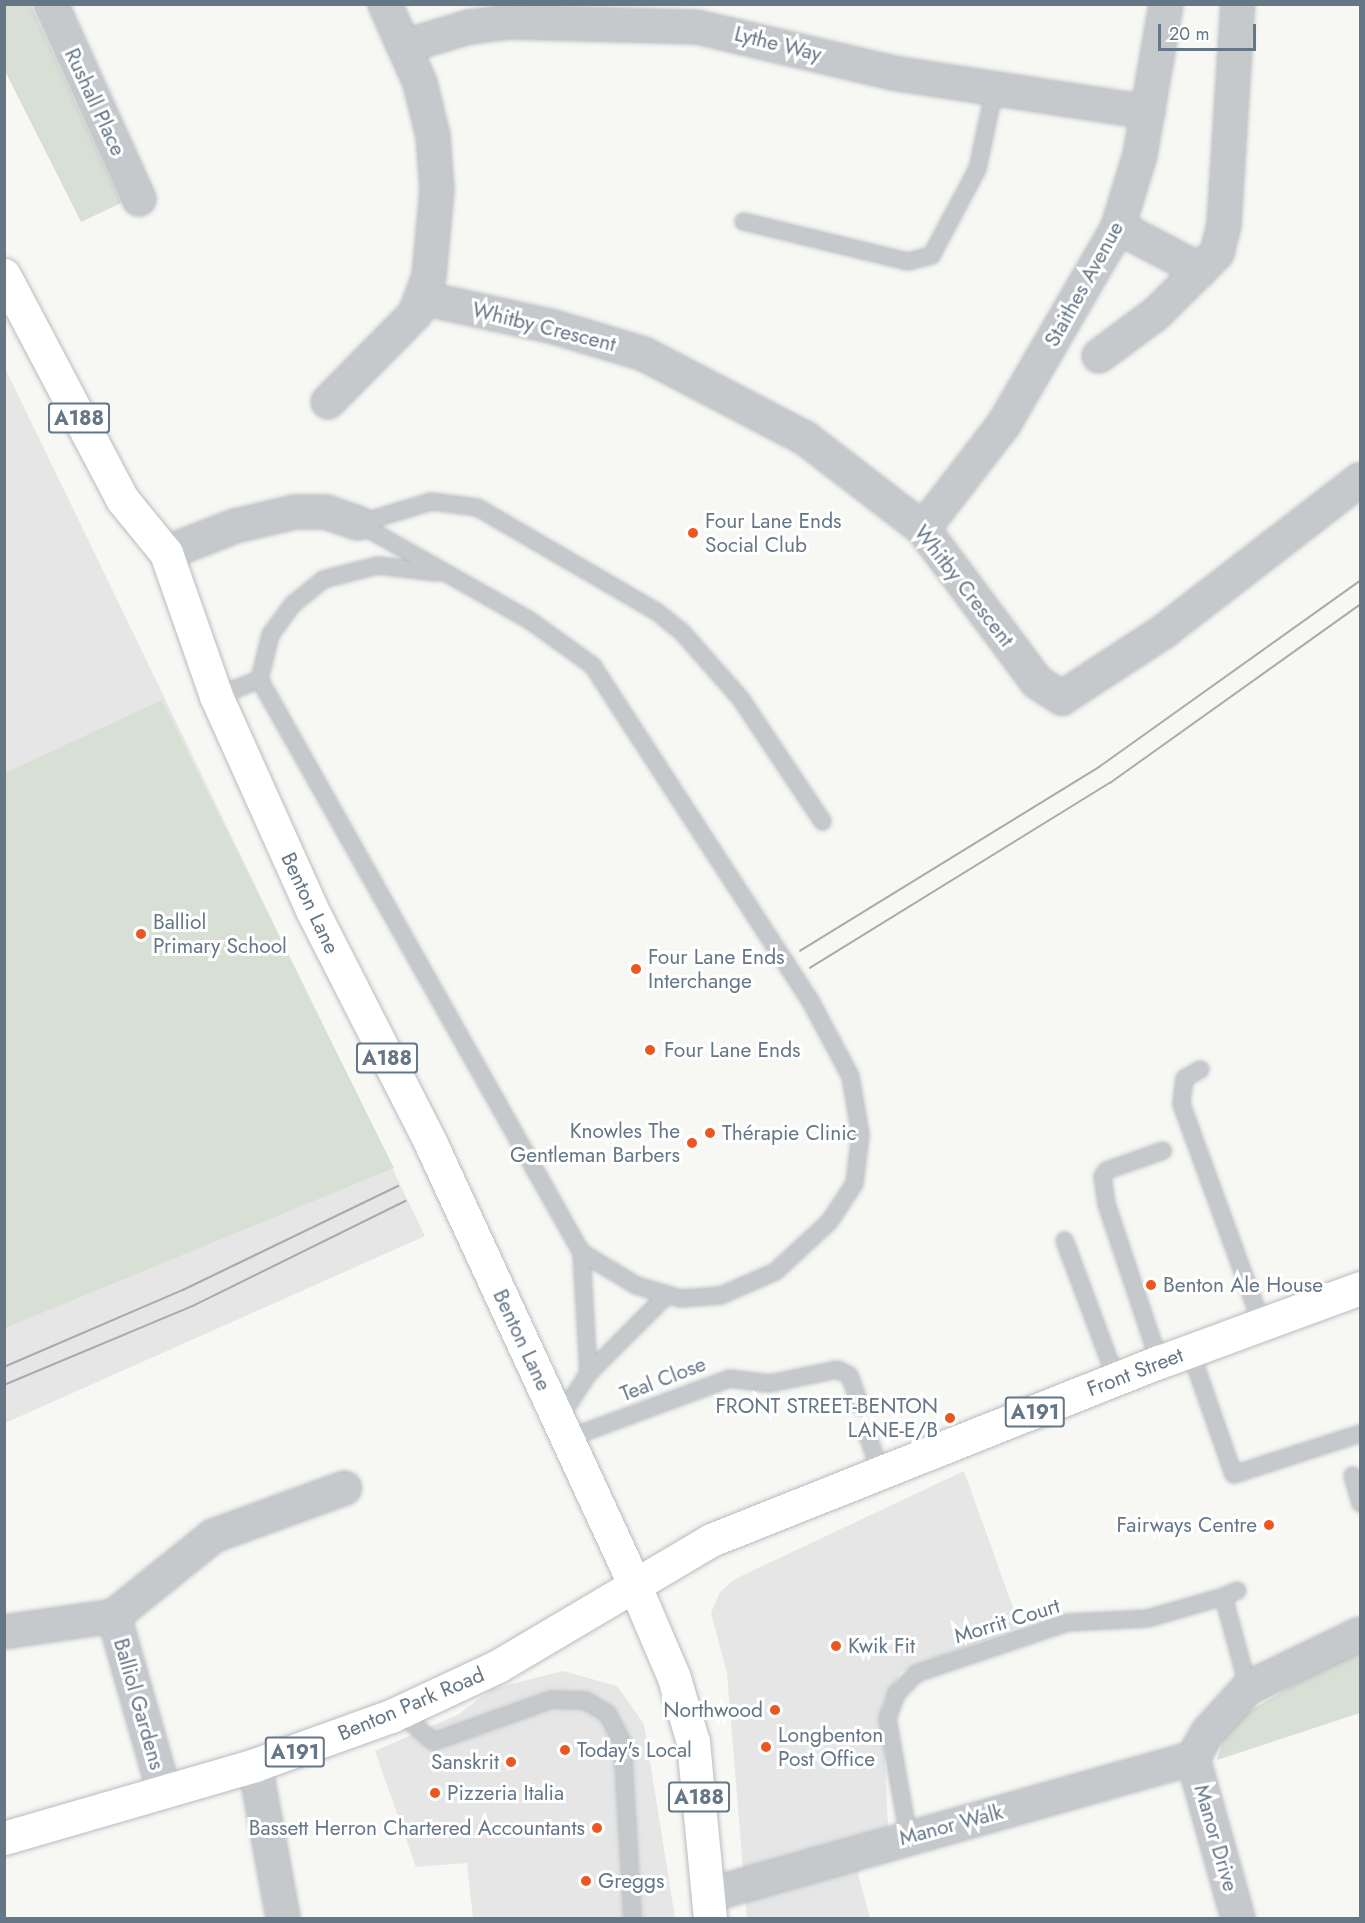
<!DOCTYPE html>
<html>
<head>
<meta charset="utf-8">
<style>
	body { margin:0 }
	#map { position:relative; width:1365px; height:1923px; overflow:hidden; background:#f7f7f4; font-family:Jost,sans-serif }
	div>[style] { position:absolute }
	.built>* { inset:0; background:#e5e6e5 }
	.green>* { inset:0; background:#d8dfd5 }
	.roads { filter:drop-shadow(0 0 2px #b8bcc0) drop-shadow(0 0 2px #b8bcc0) }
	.lane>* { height:15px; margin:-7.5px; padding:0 7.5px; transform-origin:7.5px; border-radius:7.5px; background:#c5c9cc }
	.street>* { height:32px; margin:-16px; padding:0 16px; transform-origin:16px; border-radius:16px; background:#c5c9cc }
	.primary>* { height:33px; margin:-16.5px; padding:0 16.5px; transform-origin:16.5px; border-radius:16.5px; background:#fff }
	.tram>* { height:1.5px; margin:-0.75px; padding:0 0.75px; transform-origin:0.75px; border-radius:0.75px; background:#a5abb1 }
	.dots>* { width:16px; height:16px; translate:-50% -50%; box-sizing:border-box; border:3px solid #fff; border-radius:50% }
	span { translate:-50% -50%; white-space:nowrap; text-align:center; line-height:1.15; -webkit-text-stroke:6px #fff; paint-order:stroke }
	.shield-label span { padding:2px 4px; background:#fff; border:2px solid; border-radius:4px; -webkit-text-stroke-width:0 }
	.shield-label { font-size:20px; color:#657686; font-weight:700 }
	.street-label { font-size:21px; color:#657686 }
	.poi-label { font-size:21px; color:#657686 }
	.left { translate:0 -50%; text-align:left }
	.right { translate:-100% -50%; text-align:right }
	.frame { position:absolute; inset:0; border:6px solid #657686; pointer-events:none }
	.scale { position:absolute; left:1158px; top:24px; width:98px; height:27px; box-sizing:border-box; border:3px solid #657686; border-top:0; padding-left:8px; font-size:18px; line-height:21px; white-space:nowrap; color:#657686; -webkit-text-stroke:4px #fff; paint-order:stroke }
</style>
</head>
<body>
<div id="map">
	<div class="built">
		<div style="clip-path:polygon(4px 366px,425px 1236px,5px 1423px,4px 1423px)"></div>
		<div style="clip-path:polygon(964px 1471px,1020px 1627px,901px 1672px,882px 1704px,888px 1826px,858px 1874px,870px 1918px,747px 1918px,727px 1673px,711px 1613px,720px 1592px,735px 1579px)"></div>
		<div style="clip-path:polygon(563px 1671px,617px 1686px,644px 1724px,675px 1918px,473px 1918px,467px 1863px,416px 1867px,375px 1751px,459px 1714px,492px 1689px)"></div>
	</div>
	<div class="green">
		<div style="clip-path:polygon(5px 4px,31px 5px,121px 203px,81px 222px,5px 71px)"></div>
		<div style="clip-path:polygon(162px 700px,394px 1168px,5px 1328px,5px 773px)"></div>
		<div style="clip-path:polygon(1360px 1646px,1360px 1713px,1217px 1760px,1229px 1723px)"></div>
	</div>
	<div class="roads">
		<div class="lane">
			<div style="left:743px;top:221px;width:169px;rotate:13.7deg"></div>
			<div style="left:907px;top:261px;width:25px;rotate:-14deg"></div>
			<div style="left:931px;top:255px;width:98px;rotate:-62.1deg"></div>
			<div style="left:977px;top:168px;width:81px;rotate:-77.9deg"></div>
			<div style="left:358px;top:523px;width:195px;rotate:29.5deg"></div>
			<div style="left:528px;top:619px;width:79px;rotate:35.7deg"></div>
			<div style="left:592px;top:665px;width:396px;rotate:57deg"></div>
			<div style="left:808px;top:997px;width:89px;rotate:62deg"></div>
			<div style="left:850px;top:1076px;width:59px;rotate:80.2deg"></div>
			<div style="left:860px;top:1134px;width:49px;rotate:97deg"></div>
			<div style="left:854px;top:1183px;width:45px;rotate:123.3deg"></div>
			<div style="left:829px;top:1221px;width:74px;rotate:137.2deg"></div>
			<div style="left:775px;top:1271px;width:60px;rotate:156.4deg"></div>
			<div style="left:720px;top:1295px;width:40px;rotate:175.7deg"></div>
			<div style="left:680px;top:1298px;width:46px;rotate:-163.5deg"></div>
			<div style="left:636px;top:1285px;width:64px;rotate:-149deg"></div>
			<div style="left:358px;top:523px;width:76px;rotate:-16.8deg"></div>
			<div style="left:431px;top:501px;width:46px;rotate:7.4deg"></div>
			<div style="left:477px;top:507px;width:207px;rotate:30.2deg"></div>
			<div style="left:656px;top:611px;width:32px;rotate:39deg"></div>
			<div style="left:681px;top:631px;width:89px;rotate:48.6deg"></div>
			<div style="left:740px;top:698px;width:148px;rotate:56.3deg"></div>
			<div style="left:436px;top:572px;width:59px;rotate:-173.2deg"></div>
			<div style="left:377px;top:565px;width:56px;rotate:165.5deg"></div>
			<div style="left:323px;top:579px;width:40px;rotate:141deg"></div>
			<div style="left:292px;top:604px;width:37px;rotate:126deg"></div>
			<div style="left:270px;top:634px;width:46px;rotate:103.7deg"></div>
			<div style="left:259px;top:679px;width:657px;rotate:60.67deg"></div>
			<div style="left:581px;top:1252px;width:121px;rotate:86.7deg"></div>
			<div style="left:216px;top:696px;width:46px;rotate:-21.6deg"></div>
			<div style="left:1200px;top:1069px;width:18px;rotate:151deg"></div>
			<div style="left:1184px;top:1078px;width:26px;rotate:97deg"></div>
			<div style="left:1181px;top:1104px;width:235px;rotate:69.9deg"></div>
			<div style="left:1064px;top:1240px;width:148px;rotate:69.5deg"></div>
			<div style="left:1190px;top:1351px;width:130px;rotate:70.7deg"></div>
			<div style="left:1233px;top:1474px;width:133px;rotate:-17.9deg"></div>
			<div style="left:1159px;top:1362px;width:167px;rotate:-108.5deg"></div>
			<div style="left:1106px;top:1204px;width:28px;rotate:-98deg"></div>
			<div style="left:1102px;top:1176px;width:7px;rotate:-56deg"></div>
			<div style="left:1106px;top:1170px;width:60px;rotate:-19.3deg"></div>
			<div style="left:558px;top:1419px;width:55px;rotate:-56.9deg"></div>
			<div style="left:588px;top:1373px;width:109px;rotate:-45deg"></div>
			<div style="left:867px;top:1435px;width:38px;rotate:70deg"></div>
			<div style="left:567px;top:1438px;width:173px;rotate:-20.3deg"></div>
			<div style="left:729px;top:1378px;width:40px;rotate:7.1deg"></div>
			<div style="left:769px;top:1383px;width:69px;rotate:-11.6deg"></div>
			<div style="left:837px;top:1369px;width:13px;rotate:27deg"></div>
			<div style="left:849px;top:1375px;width:33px;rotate:70deg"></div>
			<div style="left:1352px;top:1475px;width:29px;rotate:74deg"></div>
			<div style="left:1223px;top:1596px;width:15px;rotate:-23deg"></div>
			<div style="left:399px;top:1712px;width:45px;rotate:40.5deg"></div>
			<div style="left:433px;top:1741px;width:125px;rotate:-19.6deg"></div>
			<div style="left:551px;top:1699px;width:34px;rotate:2deg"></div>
			<div style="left:585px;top:1700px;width:26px;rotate:31deg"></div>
			<div style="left:607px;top:1713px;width:34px;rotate:63deg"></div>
			<div style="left:622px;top:1743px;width:175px;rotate:86.7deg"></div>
			<div style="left:908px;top:1836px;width:120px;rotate:-100.1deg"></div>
			<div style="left:887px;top:1718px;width:27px;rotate:-70deg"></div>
			<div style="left:896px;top:1693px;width:28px;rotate:-45deg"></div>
			<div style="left:916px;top:1673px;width:159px;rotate:-18.7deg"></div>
			<div style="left:1067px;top:1622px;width:80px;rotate:-2.9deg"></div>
			<div style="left:1147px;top:1618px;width:79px;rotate:-16.1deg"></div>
			<div style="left:1223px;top:1596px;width:95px;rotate:74.8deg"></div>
		</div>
		<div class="street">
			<div style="left:51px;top:4px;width:214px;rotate:65.7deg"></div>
			<div style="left:405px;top:46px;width:67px;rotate:-16.5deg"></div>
			<div style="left:469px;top:27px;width:38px;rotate:-7deg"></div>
			<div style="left:507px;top:22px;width:190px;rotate:1.5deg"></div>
			<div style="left:697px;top:27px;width:201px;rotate:13.2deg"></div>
			<div style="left:893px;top:73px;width:258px;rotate:8.7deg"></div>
			<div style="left:1118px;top:227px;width:93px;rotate:27.7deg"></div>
			<div style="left:422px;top:298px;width:135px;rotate:12.4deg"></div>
			<div style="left:554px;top:327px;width:94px;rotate:16.7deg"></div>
			<div style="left:644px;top:354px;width:182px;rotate:27.6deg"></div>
			<div style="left:805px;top:438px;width:149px;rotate:37.6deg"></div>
			<div style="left:923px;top:529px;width:191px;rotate:53.3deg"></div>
			<div style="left:1037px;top:682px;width:30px;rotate:33deg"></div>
			<div style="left:1062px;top:698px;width:121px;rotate:-33.2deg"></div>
			<div style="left:1163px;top:632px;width:249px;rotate:-37.7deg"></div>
			<div style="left:1099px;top:356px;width:72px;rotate:-36.6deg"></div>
			<div style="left:1157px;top:313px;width:85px;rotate:-45deg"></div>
			<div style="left:1217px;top:253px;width:30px;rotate:-76deg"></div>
			<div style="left:1224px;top:224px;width:220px;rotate:-86.4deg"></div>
			<div style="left:328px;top:402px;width:124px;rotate:-45.3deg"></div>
			<div style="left:415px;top:314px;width:40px;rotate:-69.8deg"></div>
			<div style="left:429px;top:276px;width:86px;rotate:-84.7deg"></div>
			<div style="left:437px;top:190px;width:54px;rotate:-94.2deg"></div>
			<div style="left:433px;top:136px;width:55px;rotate:-103.8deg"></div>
			<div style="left:420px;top:83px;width:86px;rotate:-113.9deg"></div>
			<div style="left:923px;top:529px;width:133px;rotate:-52.4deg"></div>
			<div style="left:1004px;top:424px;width:228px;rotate:-59.9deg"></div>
			<div style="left:1118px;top:227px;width:75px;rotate:-73deg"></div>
			<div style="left:1140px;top:155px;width:153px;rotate:-80.2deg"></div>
			<div style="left:166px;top:553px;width:74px;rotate:-21.4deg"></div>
			<div style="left:235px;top:526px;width:62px;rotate:-13.1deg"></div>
			<div style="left:295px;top:512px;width:31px"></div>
			<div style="left:326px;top:512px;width:34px;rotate:19deg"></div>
			<div style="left:114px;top:1616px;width:183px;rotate:74.1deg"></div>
			<div style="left:4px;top:1632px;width:111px;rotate:-8.3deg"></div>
			<div style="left:114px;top:1616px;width:127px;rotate:-38.9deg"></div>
			<div style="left:213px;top:1536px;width:140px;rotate:-20deg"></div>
			<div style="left:1193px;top:1758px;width:30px;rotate:-60deg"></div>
			<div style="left:1208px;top:1732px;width:59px;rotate:-47.7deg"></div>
			<div style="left:1248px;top:1688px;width:124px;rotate:-25.7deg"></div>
			<div style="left:1193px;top:1758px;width:166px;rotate:74.3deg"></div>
			<div style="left:255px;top:1765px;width:156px;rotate:79.6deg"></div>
			<div style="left:709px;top:1895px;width:503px;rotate:-15.8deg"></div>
		</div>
		<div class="primary">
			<div style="left:4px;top:275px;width:253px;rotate:62.2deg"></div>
			<div style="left:122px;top:499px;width:70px;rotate:50.8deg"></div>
			<div style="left:166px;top:553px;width:151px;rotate:70.7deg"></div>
			<div style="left:216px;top:696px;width:235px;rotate:65.8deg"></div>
			<div style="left:312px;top:910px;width:263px;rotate:63deg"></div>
			<div style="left:431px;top:1144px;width:485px;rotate:65.2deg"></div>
			<div style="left:634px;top:1584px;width:102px;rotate:66.9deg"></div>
			<div style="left:674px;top:1678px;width:67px;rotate:73.5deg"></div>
			<div style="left:693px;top:1742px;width:177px;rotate:84.5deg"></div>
			<div style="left:4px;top:1838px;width:261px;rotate:-16.2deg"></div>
			<div style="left:255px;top:1765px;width:145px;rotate:-19.8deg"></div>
			<div style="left:391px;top:1716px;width:118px;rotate:-25deg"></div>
			<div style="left:498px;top:1666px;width:247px;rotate:-30.6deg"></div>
			<div style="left:711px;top:1540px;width:482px;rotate:-21.7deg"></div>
			<div style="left:1159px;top:1362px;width:214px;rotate:-20.2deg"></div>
		</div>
	</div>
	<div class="tram">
		<div style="left:800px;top:951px;width:351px;rotate:-31.6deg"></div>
		<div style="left:1099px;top:767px;width:320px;rotate:-35.5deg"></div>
		<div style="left:810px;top:968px;width:352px;rotate:-31.7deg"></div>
		<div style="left:1110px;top:783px;width:307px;rotate:-35.5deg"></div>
		<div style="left:4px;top:1367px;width:195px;rotate:-23.3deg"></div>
		<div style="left:183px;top:1290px;width:239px;rotate:-25.8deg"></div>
		<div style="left:4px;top:1385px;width:205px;rotate:-22.7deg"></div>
		<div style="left:193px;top:1306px;width:237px;rotate:-26.3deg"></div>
	</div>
	<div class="dots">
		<div style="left:693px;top:533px;background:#eb5721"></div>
		<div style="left:141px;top:934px;background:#eb5721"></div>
		<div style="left:636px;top:969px;background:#eb5721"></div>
		<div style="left:650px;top:1050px;background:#eb5721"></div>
		<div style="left:710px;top:1133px;background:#eb5721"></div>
		<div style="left:692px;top:1143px;background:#eb5721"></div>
		<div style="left:1151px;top:1285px;background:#eb5721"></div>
		<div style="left:950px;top:1418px;background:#eb5721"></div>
		<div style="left:1269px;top:1525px;background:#eb5721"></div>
		<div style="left:836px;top:1646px;background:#eb5721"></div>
		<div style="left:775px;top:1710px;background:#eb5721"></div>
		<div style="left:766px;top:1747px;background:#eb5721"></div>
		<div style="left:565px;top:1750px;background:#eb5721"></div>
		<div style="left:511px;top:1762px;background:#eb5721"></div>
		<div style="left:435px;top:1793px;background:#eb5721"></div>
		<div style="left:597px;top:1828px;background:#eb5721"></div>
		<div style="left:586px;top:1881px;background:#eb5721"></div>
	</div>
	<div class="shield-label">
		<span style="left:79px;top:418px">A188</span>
		<span style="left:387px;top:1058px">A188</span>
		<span style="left:1035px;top:1412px">A191</span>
		<span style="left:295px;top:1752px">A191</span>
		<span style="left:699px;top:1797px">A188</span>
	</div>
	<div class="street-label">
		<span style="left:778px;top:44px;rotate:14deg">Lythe Way</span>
		<span style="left:95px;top:102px;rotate:65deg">Rushall Place</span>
		<span style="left:1084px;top:284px;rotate:-61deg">Staithes Avenue</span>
		<span style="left:544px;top:327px;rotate:14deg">Whitby Crescent</span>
		<span style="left:964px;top:586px;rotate:52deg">Whitby Crescent</span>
		<span style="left:310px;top:903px;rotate:65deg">Benton Lane</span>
		<span style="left:522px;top:1340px;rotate:65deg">Benton Lane</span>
		<span style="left:1135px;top:1372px;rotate:-21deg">Front Street</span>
		<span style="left:663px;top:1379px;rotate:-21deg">Teal Close</span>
		<span style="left:1007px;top:1621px;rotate:-17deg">Morrit Court</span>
		<span style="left:139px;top:1704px;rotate:74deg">Balliol Gardens</span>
		<span style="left:411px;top:1704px;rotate:-23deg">Benton Park Road</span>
		<span style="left:951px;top:1825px;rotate:-15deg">Manor Walk</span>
		<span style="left:1216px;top:1838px;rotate:74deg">Manor Drive</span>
	</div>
	<div class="poi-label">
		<span class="left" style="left:705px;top:533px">Four Lane Ends<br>Social Club</span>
		<span class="left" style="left:153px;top:934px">Balliol<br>Primary School</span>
		<span class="left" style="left:648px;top:969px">Four Lane Ends<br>Interchange</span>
		<span class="left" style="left:664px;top:1050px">Four Lane Ends</span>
		<span class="right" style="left:680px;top:1143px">Knowles The<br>Gentleman Barbers</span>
		<span class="left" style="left:722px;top:1133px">Thérapie Clinic</span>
		<span class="left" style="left:1163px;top:1285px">Benton Ale House</span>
		<span class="right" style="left:938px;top:1418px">FRONT STREET-BENTON<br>LANE-E/B</span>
		<span class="right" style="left:1257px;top:1525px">Fairways Centre</span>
		<span class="left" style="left:848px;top:1646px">Kwik Fit</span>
		<span class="right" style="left:763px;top:1710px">Northwood</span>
		<span class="left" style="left:778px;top:1747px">Longbenton<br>Post Office</span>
		<span class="left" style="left:577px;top:1750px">Today's Local</span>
		<span class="right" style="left:499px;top:1762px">Sanskrit</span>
		<span class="left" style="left:447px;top:1793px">Pizzeria Italia</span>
		<span class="right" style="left:585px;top:1828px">Bassett Herron Chartered Accountants</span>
		<span class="left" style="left:598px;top:1881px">Greggs</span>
	</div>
	<div class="frame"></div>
	<div class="scale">20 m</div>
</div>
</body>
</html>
